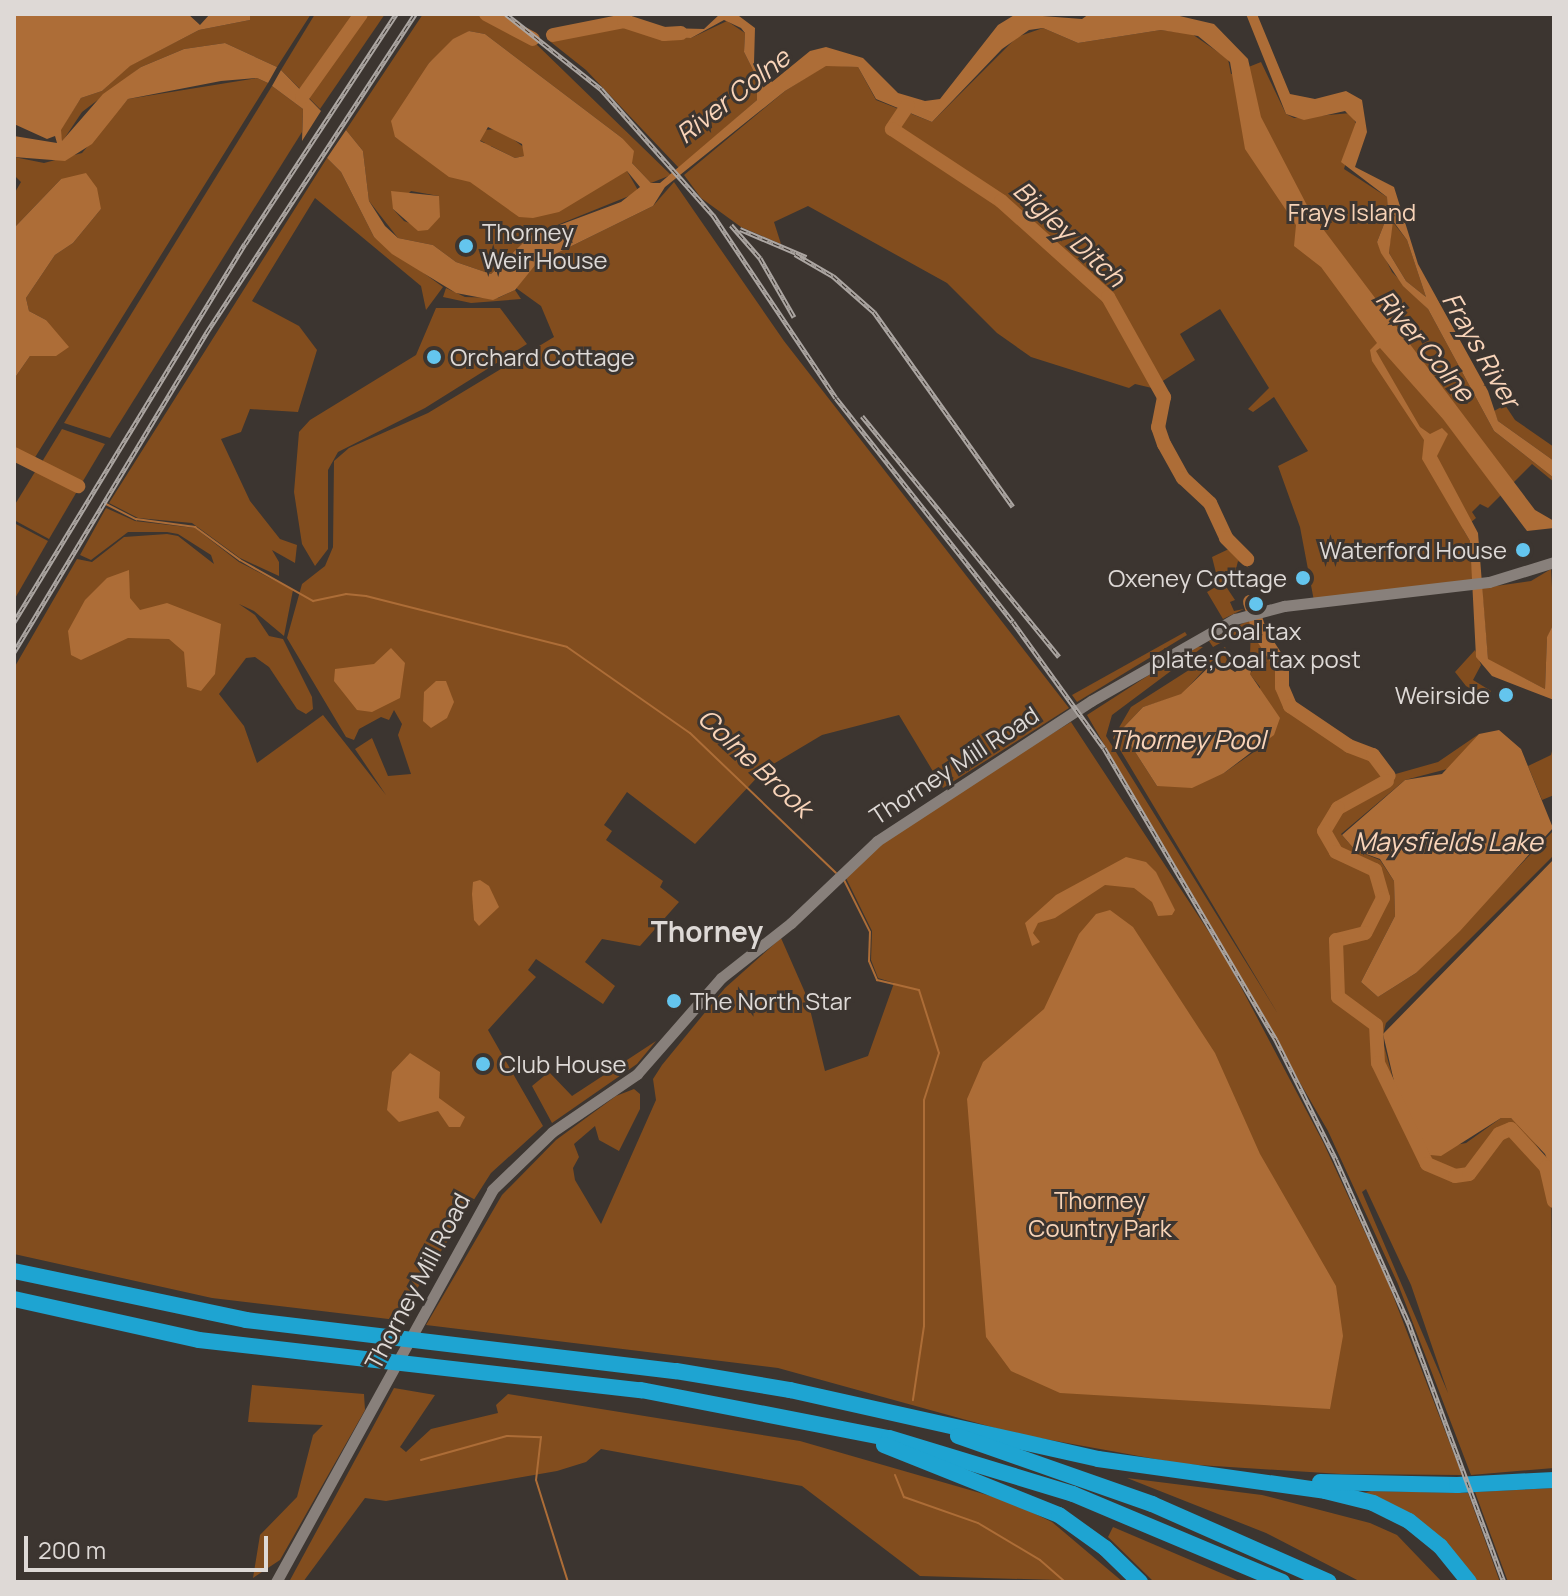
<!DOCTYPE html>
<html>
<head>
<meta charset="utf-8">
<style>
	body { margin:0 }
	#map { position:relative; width:1568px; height:1596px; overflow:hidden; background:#3c3530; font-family:Manrope,sans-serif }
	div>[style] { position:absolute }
	.green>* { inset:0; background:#824d1e }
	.water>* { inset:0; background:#ad6d37 }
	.stream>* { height:2px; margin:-1px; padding:0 1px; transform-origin:1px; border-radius:1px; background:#ad6d37 }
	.river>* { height:14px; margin:-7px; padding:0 7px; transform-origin:7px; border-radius:7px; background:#ad6d37 }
	.minor>* { height:11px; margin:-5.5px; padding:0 5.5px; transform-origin:5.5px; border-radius:5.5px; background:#88807b }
	.highway>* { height:16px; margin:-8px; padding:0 8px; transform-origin:8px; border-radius:8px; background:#1ea4d2 }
	.rail>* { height:5px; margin-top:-2.5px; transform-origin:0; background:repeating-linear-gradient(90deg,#3c3530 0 6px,#aca6a2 0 12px); box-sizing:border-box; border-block:2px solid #aca6a2 }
	.dots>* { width:22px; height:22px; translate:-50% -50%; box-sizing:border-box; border:4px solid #3c3530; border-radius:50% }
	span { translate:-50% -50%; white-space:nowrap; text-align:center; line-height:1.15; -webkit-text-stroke:6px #3c3530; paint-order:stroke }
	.park-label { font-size:24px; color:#f7d3b7 }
	.poi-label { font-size:24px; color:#ded9d6 }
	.left { translate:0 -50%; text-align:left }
	.right { translate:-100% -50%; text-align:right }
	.street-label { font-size:24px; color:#ded9d6 }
	.water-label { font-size:26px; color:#f9d4b9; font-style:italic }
	.quarter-label { font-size:28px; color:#ded9d6; font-weight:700 }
	.frame { position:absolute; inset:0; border:16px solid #ded9d6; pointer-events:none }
	.scale { position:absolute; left:24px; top:1536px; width:244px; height:36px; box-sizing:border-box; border:4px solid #ded9d6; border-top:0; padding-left:10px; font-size:24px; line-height:28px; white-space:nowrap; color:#ded9d6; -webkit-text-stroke:6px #3c3530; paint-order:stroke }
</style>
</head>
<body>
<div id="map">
	<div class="green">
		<div style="clip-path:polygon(250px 14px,311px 14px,277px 67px,225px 43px,184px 49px,141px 67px,82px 112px,62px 142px,60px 130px,81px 98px,102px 91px,129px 66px,199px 30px,250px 20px)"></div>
		<div style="clip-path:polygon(315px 14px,385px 14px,320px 109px,281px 70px)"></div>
		<div style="clip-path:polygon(evenodd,423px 14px,484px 14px,532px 40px,671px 175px,651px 183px,632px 163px,622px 138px,485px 34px,469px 31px,429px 63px,395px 137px,416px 150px,485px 143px,478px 139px,482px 130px,499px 129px,525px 148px,524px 156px,515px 158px,491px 146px,471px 182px,627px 171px,639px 192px,530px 236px,491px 274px,456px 262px,433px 245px,398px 238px,369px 201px,363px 151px,346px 130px,423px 14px,411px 191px,439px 196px,436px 203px,427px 203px,428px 211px,437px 209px,428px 230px,404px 221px,393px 209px,411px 191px)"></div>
		<div style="clip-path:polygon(727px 21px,745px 33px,744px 52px,757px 78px,757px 100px,679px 168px,586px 70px,547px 39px,624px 24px,663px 37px,691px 38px)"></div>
		<div style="clip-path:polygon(1043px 28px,1078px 43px,1161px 30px,1192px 34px,1228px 59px,1231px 74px,1261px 62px,1286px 114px,1294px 118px,1351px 113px,1357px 126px,1344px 169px,1387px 197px,1388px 214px,1377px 242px,1392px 272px,1428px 309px,1494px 431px,1554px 478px,1554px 482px,1532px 464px,1488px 508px,1480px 504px,1472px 512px,1476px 518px,1463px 529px,1470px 541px,1473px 582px,1314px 601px,1300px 527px,1278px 466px,1308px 451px,1274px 397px,1253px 412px,1248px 409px,1269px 388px,1220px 309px,1180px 334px,1195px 360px,1152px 388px,1135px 384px,1129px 388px,1031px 357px,997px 333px,947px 283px,808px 206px,774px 222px,781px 244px,741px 227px,701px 198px,684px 175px,785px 91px,826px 65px,858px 67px,876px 100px,932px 122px,1017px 37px)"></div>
		<div style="clip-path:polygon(257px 78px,268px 83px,34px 459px,14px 450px,14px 379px,30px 356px,56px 356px,46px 320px,29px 311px,26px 298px,55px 255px,73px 243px,101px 209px,61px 179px,14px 228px,14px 194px,21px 182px,14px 175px,14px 157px,44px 163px,82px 153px,128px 99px)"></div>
		<div style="clip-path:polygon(272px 86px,303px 109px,302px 132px,110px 438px,64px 423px)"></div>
		<div style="clip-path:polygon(327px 158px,341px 172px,374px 237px,443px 287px,426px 310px,421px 286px,315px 198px,252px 301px,299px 326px,317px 350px,298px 412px,250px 409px,241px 432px,221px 439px,250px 501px,280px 539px,297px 545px,295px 563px,272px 550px,279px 562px,279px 576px,240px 558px,192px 523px,138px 518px,109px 503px)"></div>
		<div style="clip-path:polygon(674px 182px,784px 341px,1069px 708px,943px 788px,899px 715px,822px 735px,765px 769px,695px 844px,627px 792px,604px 825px,612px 831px,606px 840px,663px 881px,660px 887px,679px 902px,640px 946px,602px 939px,585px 962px,615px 986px,603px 1004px,536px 959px,528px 970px,536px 977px,488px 1030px,543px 1126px,491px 1173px,397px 1320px,212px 1298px,14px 1254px,14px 668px,77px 559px,92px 562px,124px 537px,167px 534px,178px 536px,214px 564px,211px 555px,178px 534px,167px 532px,128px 532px,91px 560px,80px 555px,106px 508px,135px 521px,195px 528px,239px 562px,293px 590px,284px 636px,254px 611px,239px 604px,255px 615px,269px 636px,283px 639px,312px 697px,313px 709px,306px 714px,297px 709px,269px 667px,255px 657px,246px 658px,219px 694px,244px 726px,257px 763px,323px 715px,386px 795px,355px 749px,372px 738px,388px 776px,411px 774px,398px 735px,402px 724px,394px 710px,389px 720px,381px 717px,359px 729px,354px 740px,346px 737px,287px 638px,302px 584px,325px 566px,333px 547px,334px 461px,349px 448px,428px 413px,554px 337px,541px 306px,516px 288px,537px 263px,653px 206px)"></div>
		<div style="clip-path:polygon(1392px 221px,1407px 240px,1426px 297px,1406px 281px,1389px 253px)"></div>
		<div style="clip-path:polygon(446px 288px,465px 297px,498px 298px,515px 290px,521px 299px,471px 303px,443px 297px)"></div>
		<div style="clip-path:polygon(436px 308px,500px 308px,527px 344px,425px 408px,338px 452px,328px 470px,328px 549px,315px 566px,302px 544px,294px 492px,299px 432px,310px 420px,416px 355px)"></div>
		<div style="clip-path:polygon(1505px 405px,1515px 420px,1554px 447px,1554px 461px,1498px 421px,1494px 411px)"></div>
		<div style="clip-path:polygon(62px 429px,105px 444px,80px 486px,40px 465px)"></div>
		<div style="clip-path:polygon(38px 467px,79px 488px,49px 539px,14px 520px,14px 506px)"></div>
		<div style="clip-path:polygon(14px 523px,48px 541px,14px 600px)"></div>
		<div style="clip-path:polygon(1231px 548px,1249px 568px,1238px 561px,1233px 581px,1225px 585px,1235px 600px,1230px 602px,1234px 611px,1244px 609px,1223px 619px,1207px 592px,1219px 585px,1212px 557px)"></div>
		<div style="clip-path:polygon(1551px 569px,1554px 623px,1547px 638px,1545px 689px,1488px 660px,1482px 588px,1531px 581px)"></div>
		<div style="clip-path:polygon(evenodd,1255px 617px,1258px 635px,1279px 667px,1281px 692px,1293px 707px,1376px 761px,1388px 776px,1383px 784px,1338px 807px,1322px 833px,1335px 852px,1374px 871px,1380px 897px,1363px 929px,1335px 936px,1335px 991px,1345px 1007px,1367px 1017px,1339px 996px,1338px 942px,1367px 934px,1384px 897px,1375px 869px,1333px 846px,1327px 834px,1346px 804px,1379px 791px,1392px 775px,1438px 762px,1479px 734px,1451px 768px,1405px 780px,1341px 834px,1355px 850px,1380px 860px,1394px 881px,1395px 916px,1361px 982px,1378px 997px,1416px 973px,1554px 830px,1554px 855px,1386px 1023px,1382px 1038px,1397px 1094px,1425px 1151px,1466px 1143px,1501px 1118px,1511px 1118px,1525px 1129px,1551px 1166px,1554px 1468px,1471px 1475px,1398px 1284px,1328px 1131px,1087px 715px,1194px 646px,1203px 647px,1112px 715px,1106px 736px,1278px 1014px,1113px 738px,1131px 707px,1225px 647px,1230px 656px,1226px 664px,1212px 661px,1181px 695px,1143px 707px,1121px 730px,1157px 786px,1224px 773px,1258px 749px,1260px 687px,1249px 673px,1256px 669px,1250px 656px,1251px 626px,1213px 647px,1209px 641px,1255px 617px,1366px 1189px,1411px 1285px,1448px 1393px,1362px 1192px,1366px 1189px)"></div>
		<div style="clip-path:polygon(1185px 632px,1187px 635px,1077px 702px,1072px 695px)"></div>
		<div style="clip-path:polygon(1475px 650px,1481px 665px,1473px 680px,1491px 691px,1487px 698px,1466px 686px,1455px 672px)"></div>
		<div style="clip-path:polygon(1071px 722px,1224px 955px,1323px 1142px,1387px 1280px,1462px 1475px,1341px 1474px,1183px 1464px,1017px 1434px,778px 1368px,426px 1325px,502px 1195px,556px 1140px,616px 1096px,634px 1089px,640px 1094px,640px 1109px,619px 1151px,599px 1140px,595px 1126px,574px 1144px,579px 1157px,573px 1168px,575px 1180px,601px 1224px,656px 1100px,653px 1079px,662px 1065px,725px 988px,781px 938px,807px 997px,825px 1071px,868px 1056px,894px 983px,878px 978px,871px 960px,872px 931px,845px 876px,910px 821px)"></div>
		<div style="clip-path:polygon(1553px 747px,1554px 795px,1542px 800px,1528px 766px,1551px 755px)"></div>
		<div style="clip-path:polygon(656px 1041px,637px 1064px,552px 1123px,532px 1086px,549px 1072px,572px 1096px)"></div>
		<div style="clip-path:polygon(252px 1385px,364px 1394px,365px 1410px,280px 1560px,253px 1578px,260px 1535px,297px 1497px,313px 1435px,323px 1425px,248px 1422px)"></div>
		<div style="clip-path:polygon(394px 1388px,435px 1395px,400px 1447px,406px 1452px,431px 1429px,498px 1413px,496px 1405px,508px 1394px,800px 1441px,1008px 1501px,1052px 1522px,1123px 1582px,920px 1576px,802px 1486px,601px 1449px,586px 1462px,557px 1471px,386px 1501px,365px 1498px,303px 1582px,289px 1582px)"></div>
		<div style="clip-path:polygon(1127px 1478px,1262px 1495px,1370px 1523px,1397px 1535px,1442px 1582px,1361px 1582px,1266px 1533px)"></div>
		<div style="clip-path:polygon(1554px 1488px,1552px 1582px,1508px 1582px,1475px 1492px)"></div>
		<div style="clip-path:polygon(1371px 1491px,1468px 1493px,1500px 1582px,1478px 1582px,1444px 1540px,1364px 1493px)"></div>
		<div style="clip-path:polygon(1113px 1527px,1242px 1582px,1154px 1582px,1108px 1537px)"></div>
	</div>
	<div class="water">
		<div style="clip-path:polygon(14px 14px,188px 14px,200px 25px,210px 14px,250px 14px,250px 20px,199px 30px,130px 66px,102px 91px,81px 98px,61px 130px,62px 141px,103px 94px,141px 67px,184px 49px,225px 43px,277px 67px,268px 83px,257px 78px,221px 81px,128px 99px,92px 144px,65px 161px,14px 157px,14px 136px,57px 143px,55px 136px,47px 139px,14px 124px)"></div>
		<div style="clip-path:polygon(evenodd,720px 14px,739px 16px,755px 28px,754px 63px,772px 82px,810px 51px,826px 47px,863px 58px,898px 93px,925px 101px,940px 99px,998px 25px,1016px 14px,1082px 19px,1089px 14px,1171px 14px,1214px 24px,1248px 59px,1261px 117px,1311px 213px,1535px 510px,1554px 521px,1554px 528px,1527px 531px,1443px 419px,1380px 348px,1376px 351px,1420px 427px,1430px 434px,1442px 428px,1448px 434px,1437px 456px,1478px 533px,1488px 659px,1545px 689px,1547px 637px,1554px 623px,1554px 700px,1492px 676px,1476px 657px,1470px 541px,1422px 459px,1424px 440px,1372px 361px,1370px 350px,1377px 343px,1321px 267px,1294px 246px,1296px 225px,1245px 149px,1230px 62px,1198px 36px,1161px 30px,1078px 43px,1043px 28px,1029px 30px,1002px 49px,932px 122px,876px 99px,858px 67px,826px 66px,785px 91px,665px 187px,653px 206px,537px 263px,515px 290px,493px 300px,456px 293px,392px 254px,374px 237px,341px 172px,327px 158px,346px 130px,363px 151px,369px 201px,385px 226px,398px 238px,433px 245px,456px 262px,491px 274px,530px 236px,621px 202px,640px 187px,627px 171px,559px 212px,533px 218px,519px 217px,470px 182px,449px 177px,395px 137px,391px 121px,429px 63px,453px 39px,469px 31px,485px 34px,622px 138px,634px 151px,632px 163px,651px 183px,660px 183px,757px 100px,757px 78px,744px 52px,745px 33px,741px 28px,724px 20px,691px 38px,663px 37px,666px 28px,704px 29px,720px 14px,488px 127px,522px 144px,524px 156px,515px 158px,480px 141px,488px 127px)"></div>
		<div style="clip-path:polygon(evenodd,1246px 14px,1257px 14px,1290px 94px,1315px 99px,1346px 91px,1362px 100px,1367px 132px,1355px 167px,1394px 187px,1418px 264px,1488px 391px,1498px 421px,1554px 461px,1554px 478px,1494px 431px,1428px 309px,1403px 286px,1381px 253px,1377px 242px,1388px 214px,1387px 197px,1341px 162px,1356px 122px,1345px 111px,1304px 120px,1286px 114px,1246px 14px,1393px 221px,1407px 240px,1426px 297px,1406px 281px,1389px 253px,1393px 221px)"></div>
		<div style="clip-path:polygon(281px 70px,321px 111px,302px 141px,303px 109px,272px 86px)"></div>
		<div style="clip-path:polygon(86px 173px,97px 188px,101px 209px,73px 243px,55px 255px,26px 298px,29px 311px,46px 320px,69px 347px,56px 356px,30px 356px,14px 379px,14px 228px,61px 179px)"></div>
		<div style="clip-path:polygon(391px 191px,439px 196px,440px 217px,428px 230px,418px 231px,393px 209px)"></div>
		<div style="clip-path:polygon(129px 570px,130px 598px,140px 610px,167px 603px,221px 624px,215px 674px,201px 691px,187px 687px,184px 652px,169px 639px,128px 638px,81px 660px,71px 655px,68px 631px,85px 600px,107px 578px)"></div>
		<div style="clip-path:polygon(391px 648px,405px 663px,400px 698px,372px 712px,357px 710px,334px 681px,335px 669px,374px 664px)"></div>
		<div style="clip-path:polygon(1216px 660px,1235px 672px,1255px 660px,1250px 674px,1280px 718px,1274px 735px,1224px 773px,1192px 788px,1157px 786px,1121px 730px,1143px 707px,1181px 694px)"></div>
		<div style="clip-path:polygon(436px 681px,446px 681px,454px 702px,447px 718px,431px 728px,423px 721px,424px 692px)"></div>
		<div style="clip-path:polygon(1499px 730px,1521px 749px,1553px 828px,1460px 931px,1416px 973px,1378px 997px,1361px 982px,1395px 916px,1394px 881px,1380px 859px,1355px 850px,1342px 835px,1405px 780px,1442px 774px,1479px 734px)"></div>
		<div style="clip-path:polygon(1126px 857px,1146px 862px,1156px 872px,1175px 910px,1172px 915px,1158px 916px,1152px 902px,1134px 888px,1105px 885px,1055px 918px,1038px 923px,1033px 933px,1040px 942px,1032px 946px,1025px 923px,1056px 895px)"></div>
		<div style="clip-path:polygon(1554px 859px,1554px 1176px,1545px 1154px,1511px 1118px,1501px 1118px,1441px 1156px,1430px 1155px,1397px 1094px,1383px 1034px)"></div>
		<div style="clip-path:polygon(480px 880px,489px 886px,499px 907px,479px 926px,474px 920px,472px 894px,473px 882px)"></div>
		<div style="clip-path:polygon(1110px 910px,1133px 927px,1215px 1053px,1260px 1154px,1336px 1286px,1343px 1336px,1330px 1409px,1060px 1393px,1011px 1371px,986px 1337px,967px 1099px,983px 1062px,1044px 1009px,1079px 934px,1096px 914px)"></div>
		<div style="clip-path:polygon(410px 1053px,440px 1072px,439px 1098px,465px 1117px,460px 1127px,449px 1127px,438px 1111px,399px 1122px,387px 1110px,392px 1072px)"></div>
	</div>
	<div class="stream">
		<div style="left:106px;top:504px;width:34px;rotate:27deg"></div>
		<div style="left:136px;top:519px;width:60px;rotate:7.7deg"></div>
		<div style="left:195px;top:527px;width:56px;rotate:36.3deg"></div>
		<div style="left:240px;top:560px;width:84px;rotate:29.3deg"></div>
		<div style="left:313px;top:601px;width:34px;rotate:-12deg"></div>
		<div style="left:346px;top:594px;width:20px;rotate:6deg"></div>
		<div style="left:366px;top:596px;width:207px;rotate:14.2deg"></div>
		<div style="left:567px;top:647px;width:150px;rotate:35deg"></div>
		<div style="left:690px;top:733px;width:202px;rotate:43.8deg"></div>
		<div style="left:1387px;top:781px;width:5px;rotate:-68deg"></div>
		<div style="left:844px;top:880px;width:58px;rotate:63.4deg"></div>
		<div style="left:870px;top:932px;width:29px;rotate:92deg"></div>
		<div style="left:869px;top:961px;width:21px;rotate:67deg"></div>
		<div style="left:877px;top:980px;width:43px;rotate:13.4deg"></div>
		<div style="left:919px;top:990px;width:66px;rotate:72.4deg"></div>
		<div style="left:939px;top:1053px;width:49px;rotate:107.7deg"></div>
		<div style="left:924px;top:1100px;width:226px;rotate:90deg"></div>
		<div style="left:924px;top:1326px;width:75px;rotate:98.5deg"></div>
		<div style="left:421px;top:1460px;width:89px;rotate:-15.6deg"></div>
		<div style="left:507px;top:1436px;width:34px;rotate:2deg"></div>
		<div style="left:541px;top:1437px;width:43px;rotate:96.6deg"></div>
		<div style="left:536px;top:1480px;width:107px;rotate:72.6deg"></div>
		<div style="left:895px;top:1475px;width:24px;rotate:68deg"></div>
		<div style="left:904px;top:1497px;width:78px;rotate:19.4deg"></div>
		<div style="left:978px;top:1523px;width:72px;rotate:30.8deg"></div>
		<div style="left:1040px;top:1560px;width:33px;rotate:41deg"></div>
	</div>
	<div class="river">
		<div style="left:486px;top:14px;width:53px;rotate:28deg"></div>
		<div style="left:553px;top:35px;width:72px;rotate:-11.2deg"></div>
		<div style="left:624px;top:21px;width:42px;rotate:18deg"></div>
		<div style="left:664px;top:34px;width:17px;rotate:-3deg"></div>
		<div style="left:302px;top:97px;width:102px;rotate:-54.6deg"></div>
		<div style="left:908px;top:105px;width:29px;rotate:124deg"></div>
		<div style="left:892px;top:129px;width:131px;rotate:33.4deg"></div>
		<div style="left:1001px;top:201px;width:144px;rotate:41.9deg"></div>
		<div style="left:1108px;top:297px;width:115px;rotate:60.8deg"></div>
		<div style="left:1164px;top:397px;width:31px;rotate:101deg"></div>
		<div style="left:1158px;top:427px;width:18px;rotate:71deg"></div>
		<div style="left:1164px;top:444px;width:39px;rotate:61deg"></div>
		<div style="left:1183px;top:478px;width:37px;rotate:43deg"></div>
		<div style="left:1210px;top:503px;width:38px;rotate:65deg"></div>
		<div style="left:1226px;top:538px;width:30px;rotate:45deg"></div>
		<div style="left:14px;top:454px;width:72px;rotate:26.6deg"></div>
		<div style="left:1250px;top:602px;width:33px;rotate:72deg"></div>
		<div style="left:1260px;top:633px;width:40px;rotate:57.1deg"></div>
		<div style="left:1282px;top:667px;width:20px;rotate:90deg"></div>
		<div style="left:1282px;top:687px;width:21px;rotate:67deg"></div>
		<div style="left:1290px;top:706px;width:71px;rotate:34.1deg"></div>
		<div style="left:1349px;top:746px;width:26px;rotate:21deg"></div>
		<div style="left:1373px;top:755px;width:26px;rotate:53deg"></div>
		<div style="left:1387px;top:781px;width:56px;rotate:151.1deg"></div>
		<div style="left:1338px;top:808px;width:27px;rotate:121deg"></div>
		<div style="left:1324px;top:831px;width:24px;rotate:60deg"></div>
		<div style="left:1336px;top:852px;width:43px;rotate:24.8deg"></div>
		<div style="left:1375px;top:870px;width:29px;rotate:74deg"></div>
		<div style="left:1383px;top:898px;width:39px;rotate:117deg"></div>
		<div style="left:1365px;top:933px;width:30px;rotate:166deg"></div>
		<div style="left:1336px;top:940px;width:57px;rotate:88deg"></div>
		<div style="left:1338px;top:997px;width:47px;rotate:36.4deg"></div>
		<div style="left:1376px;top:1025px;width:38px;rotate:87deg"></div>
		<div style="left:1378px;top:1063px;width:112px;rotate:64.1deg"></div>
		<div style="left:1427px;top:1164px;width:30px;rotate:23deg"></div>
		<div style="left:1455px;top:1176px;width:14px;rotate:-8deg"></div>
		<div style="left:1469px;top:1174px;width:50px;rotate:-53.1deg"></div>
		<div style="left:1499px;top:1134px;width:13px;rotate:-23deg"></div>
		<div style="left:1511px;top:1129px;width:52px;rotate:47.4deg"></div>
		<div style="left:1546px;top:1167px;width:35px;rotate:77deg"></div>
	</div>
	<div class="minor">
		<div style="left:276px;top:1582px;width:448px;rotate:-61.1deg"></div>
		<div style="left:492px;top:1190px;width:83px;rotate:-44deg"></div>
		<div style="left:552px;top:1132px;width:103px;rotate:-34.3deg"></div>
		<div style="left:637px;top:1074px;width:128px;rotate:-48.8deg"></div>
		<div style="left:721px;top:978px;width:89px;rotate:-38.2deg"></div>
		<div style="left:791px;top:923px;width:119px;rotate:-43.6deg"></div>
		<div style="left:877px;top:841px;width:256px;rotate:-33.2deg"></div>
		<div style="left:1091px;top:701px;width:166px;rotate:-29.7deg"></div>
		<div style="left:1235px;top:619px;width:51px;rotate:-14.9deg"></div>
		<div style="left:1284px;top:606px;width:206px;rotate:-6.7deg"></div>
		<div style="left:1489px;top:582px;width:68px;rotate:-17.1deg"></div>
	</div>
	<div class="highway">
		<div style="left:14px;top:1271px;width:237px;rotate:11.9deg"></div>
		<div style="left:246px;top:1320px;width:433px;rotate:6.8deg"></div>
		<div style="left:676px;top:1371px;width:116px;rotate:9.5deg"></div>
		<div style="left:790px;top:1390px;width:316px;rotate:12.6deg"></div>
		<div style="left:1098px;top:1459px;width:229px;rotate:8deg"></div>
		<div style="left:1325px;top:1491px;width:49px;rotate:14deg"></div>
		<div style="left:1373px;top:1503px;width:40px;rotate:26.6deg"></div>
		<div style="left:1409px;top:1521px;width:40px;rotate:39deg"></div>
		<div style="left:1440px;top:1546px;width:46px;rotate:51.1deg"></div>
		<div style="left:14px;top:1299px;width:189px;rotate:12.5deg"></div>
		<div style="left:199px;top:1340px;width:445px;rotate:6.5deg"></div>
		<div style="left:641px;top:1390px;width:253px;rotate:11deg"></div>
		<div style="left:889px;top:1438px;width:192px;rotate:16.9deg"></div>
		<div style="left:1073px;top:1494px;width:227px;rotate:22.8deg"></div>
		<div style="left:958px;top:1436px;width:206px;rotate:19.3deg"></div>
		<div style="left:1152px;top:1504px;width:193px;rotate:23.8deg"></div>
		<div style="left:884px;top:1445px;width:188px;rotate:21.8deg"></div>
		<div style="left:1059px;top:1515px;width:57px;rotate:35.7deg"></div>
		<div style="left:1105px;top:1548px;width:49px;rotate:44.2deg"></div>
		<div style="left:1320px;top:1482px;width:137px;rotate:1.3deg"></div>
		<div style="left:1457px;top:1485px;width:97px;rotate:-3deg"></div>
	</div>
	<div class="rail">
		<div style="left:506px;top:14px;width:121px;rotate:38.3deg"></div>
		<div style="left:601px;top:89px;width:169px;rotate:48.4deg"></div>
		<div style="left:713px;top:215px;width:220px;rotate:56.1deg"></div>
		<div style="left:836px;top:398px;width:285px;rotate:51.7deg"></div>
		<div style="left:1013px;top:622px;width:155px;rotate:54.2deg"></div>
		<div style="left:1104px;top:748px;width:339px;rotate:59.5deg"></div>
		<div style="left:1276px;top:1040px;width:134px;rotate:63.4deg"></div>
		<div style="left:1336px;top:1160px;width:180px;rotate:66deg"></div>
		<div style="left:1409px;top:1324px;width:275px;rotate:69.8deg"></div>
		<div style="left:731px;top:225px;width:44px;rotate:48.7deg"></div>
		<div style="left:760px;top:258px;width:68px;rotate:60deg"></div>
		<div style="left:740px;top:229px;width:72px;rotate:23deg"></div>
		<div style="left:795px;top:254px;width:44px;rotate:30.1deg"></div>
		<div style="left:833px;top:276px;width:55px;rotate:41.3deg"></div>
		<div style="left:874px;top:312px;width:239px;rotate:54.5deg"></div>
		<div style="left:862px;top:416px;width:311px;rotate:50.7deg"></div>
		<div style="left:14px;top:622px;width:443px;rotate:-58.6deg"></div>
		<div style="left:245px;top:244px;width:275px;rotate:-56.7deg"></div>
		<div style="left:14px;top:652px;width:374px;rotate:-58.9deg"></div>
		<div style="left:207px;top:332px;width:380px;rotate:-56.8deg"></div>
	</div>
	<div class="dots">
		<div style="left:466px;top:246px;background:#64c5ee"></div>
		<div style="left:434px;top:357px;background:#64c5ee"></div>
		<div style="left:1523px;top:550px;background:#64c5ee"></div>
		<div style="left:1303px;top:578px;background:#64c5ee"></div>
		<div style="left:1256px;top:604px;background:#64c5ee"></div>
		<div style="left:1506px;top:695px;background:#64c5ee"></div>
		<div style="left:674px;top:1001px;background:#64c5ee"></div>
		<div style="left:483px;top:1064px;background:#64c5ee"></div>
	</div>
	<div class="park-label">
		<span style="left:1352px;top:212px">Frays Island</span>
		<span style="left:1100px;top:1214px">Thorney<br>Country Park</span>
	</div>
	<div class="poi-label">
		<span class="left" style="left:482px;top:246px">Thorney<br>Weir House</span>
		<span class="left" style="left:450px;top:357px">Orchard Cottage</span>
		<span class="right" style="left:1507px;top:550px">Waterford House</span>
		<span class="right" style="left:1287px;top:578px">Oxeney Cottage</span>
		<span style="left:1256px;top:645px">Coal tax<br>plate;Coal tax post</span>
		<span class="right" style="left:1490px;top:695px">Weirside</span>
		<span class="left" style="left:690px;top:1001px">The North Star</span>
		<span class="left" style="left:499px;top:1064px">Club House</span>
	</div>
	<div class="street-label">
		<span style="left:954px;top:765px;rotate:-33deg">Thorney Mill Road</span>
		<span style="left:417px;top:1281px;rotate:-62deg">Thorney Mill Road</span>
	</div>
	<div class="water-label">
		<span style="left:733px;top:96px;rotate:-38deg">River Colne</span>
		<span style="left:1069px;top:234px;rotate:43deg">Bigley Ditch</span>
		<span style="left:1425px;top:346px;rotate:50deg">River Colne</span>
		<span style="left:1481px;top:350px;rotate:60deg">Frays River</span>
		<span style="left:1187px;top:740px">Thorney Pool</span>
		<span style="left:755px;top:763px;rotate:43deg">Colne Brook</span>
		<span style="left:1448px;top:842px">Maysfields Lake</span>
	</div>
	<div class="quarter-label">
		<span style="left:707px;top:931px">Thorney</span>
	</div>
	<div class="frame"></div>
	<div class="scale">200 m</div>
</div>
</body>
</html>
